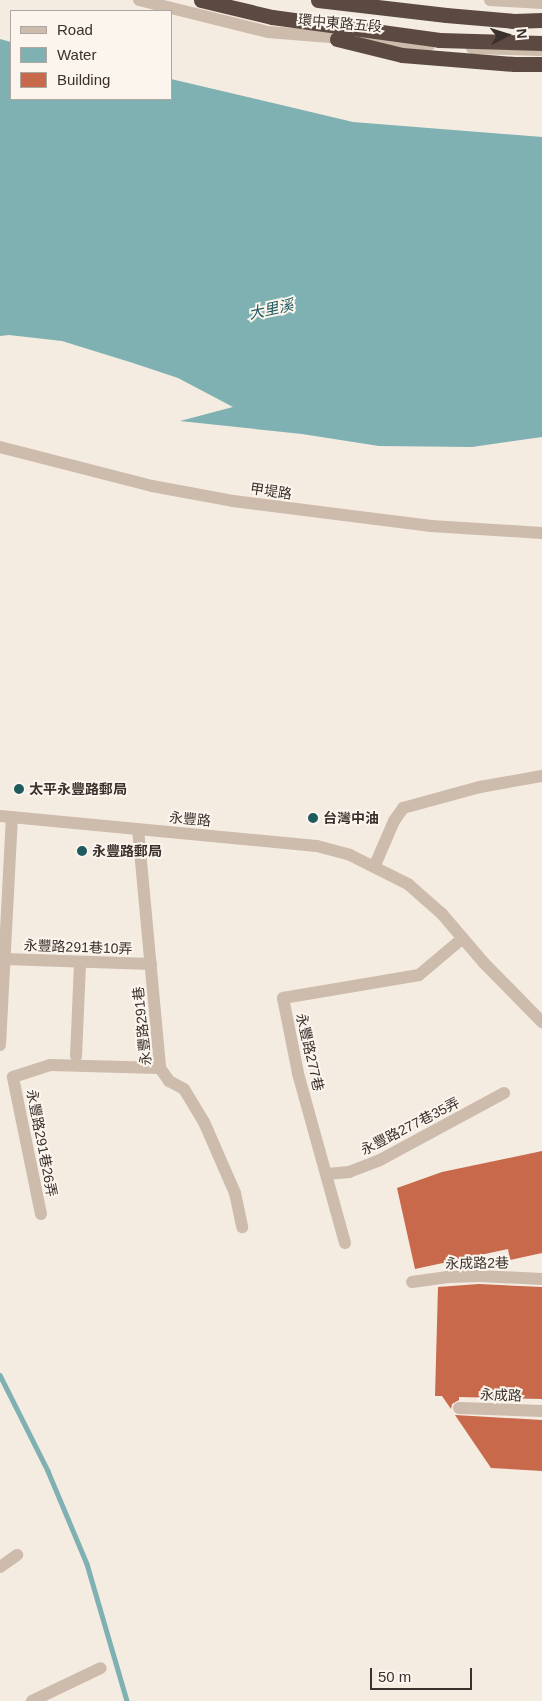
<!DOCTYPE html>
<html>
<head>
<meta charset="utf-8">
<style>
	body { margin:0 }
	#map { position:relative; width:542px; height:1701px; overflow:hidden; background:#f4ebe1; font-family:Helvetica,"Noto Sans TC",sans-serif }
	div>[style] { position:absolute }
	.water>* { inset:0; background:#7fb0b2 }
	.stream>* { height:4.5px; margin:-2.25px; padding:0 2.25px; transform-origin:2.25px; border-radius:2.25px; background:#7fb0b2 }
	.building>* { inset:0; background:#c8694b }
	.minor>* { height:12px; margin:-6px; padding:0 6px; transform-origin:6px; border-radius:6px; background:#cdbbac }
	.highway>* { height:15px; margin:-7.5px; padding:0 7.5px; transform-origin:7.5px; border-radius:7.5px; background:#5c4a42 }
	.dots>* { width:14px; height:14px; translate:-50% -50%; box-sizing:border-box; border:2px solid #fbf5ee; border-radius:50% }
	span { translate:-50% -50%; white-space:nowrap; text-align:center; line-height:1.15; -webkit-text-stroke:4px #fbf5ee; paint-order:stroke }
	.street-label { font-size:14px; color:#3b302b }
	.poi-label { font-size:14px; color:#3b302b; font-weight:700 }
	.left { translate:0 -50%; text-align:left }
	.water-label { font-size:15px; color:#1f5a5e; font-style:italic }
	.legend { position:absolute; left:10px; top:10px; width:162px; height:90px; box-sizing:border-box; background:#fbf5ee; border:1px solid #aea6a0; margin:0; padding:6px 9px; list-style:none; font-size:15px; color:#3b302b }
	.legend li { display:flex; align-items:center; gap:10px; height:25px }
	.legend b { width:25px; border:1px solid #aea6a0 }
	.north { position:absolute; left:482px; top:10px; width:50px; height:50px; -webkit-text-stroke:4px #fbf5ee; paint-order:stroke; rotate:85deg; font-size:14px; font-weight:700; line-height:20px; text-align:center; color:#3b302b }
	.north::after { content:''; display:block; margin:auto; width:18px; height:22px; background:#3b302b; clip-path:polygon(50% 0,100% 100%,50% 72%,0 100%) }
	.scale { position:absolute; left:370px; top:1668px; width:102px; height:22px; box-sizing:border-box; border:2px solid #3b302b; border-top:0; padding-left:6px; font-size:15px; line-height:18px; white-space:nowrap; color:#3b302b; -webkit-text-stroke:4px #fbf5ee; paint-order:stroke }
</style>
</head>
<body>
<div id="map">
	<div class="water">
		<div style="clip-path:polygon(0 39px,11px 42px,11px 99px,171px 99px,171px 79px,353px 122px,542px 137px,542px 437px,472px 447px,379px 446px,302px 434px,180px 421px,233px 407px,178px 378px,133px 363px,62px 341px,9px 335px,0 336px)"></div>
	</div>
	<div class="stream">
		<div style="left:0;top:1375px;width:107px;rotate:63.4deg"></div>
		<div style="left:48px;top:1471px;width:101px;rotate:67.2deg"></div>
		<div style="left:87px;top:1564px;width:143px;rotate:73.7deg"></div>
	</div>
	<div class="building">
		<div style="clip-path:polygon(542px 1151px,542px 1253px,510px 1260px,508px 1249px,415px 1269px,397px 1188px,442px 1172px)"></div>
		<div style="clip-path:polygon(479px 1284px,542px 1287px,542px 1399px,459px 1397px,459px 1400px,452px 1404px,451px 1409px,442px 1396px,435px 1396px,438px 1287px)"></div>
		<div style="clip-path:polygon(455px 1415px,542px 1420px,542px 1471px,491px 1468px)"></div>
	</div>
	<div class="minor">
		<div style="left:139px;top:0;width:133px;rotate:13.9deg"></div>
		<div style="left:268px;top:32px;width:162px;rotate:4.6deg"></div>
		<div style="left:490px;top:0;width:52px;rotate:3.3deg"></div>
		<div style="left:472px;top:48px;width:70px;rotate:1.6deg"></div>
		<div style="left:0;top:447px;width:157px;rotate:14.4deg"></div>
		<div style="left:152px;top:486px;width:82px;rotate:10.5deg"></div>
		<div style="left:233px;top:501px;width:200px;rotate:7.2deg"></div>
		<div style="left:431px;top:526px;width:111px;rotate:3.6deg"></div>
		<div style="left:0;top:816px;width:318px;rotate:5.4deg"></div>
		<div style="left:317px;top:846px;width:34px;rotate:15deg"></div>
		<div style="left:350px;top:855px;width:65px;rotate:26.6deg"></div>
		<div style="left:408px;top:884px;width:45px;rotate:41.4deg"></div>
		<div style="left:442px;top:914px;width:65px;rotate:49.4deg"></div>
		<div style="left:484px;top:963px;width:83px;rotate:45.5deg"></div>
		<div style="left:138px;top:829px;width:240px;rotate:84.7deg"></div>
		<div style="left:160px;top:1068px;width:16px;rotate:55deg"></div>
		<div style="left:169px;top:1081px;width:17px;rotate:28deg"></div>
		<div style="left:184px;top:1089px;width:39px;rotate:59deg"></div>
		<div style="left:204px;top:1122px;width:77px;rotate:66.4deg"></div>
		<div style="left:235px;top:1193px;width:35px;rotate:78deg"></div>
		<div style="left:375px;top:865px;width:48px;rotate:-66.6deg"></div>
		<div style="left:394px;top:821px;width:16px;rotate:-55deg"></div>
		<div style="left:403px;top:808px;width:80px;rotate:-15.3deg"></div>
		<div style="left:480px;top:787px;width:63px;rotate:-10.1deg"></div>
		<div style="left:5px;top:959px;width:146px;rotate:2deg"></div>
		<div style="left:0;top:1045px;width:228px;rotate:-87deg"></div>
		<div style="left:76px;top:1056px;width:93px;rotate:-87.5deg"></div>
		<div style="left:327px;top:1174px;width:22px;rotate:-5deg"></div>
		<div style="left:349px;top:1172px;width:33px;rotate:-21deg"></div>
		<div style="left:380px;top:1160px;width:141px;rotate:-28.4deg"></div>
		<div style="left:41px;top:1214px;width:140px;rotate:-101.6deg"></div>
		<div style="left:13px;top:1077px;width:39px;rotate:-18deg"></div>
		<div style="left:50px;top:1065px;width:110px;rotate:1.6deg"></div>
		<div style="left:345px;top:1243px;width:176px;rotate:-105.5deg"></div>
		<div style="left:298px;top:1073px;width:76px;rotate:-101.3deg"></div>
		<div style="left:283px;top:998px;width:138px;rotate:-9.6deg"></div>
		<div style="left:419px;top:975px;width:57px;rotate:-40.1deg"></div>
		<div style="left:412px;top:1282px;width:36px;rotate:-8deg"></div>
		<div style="left:448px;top:1277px;width:31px;rotate:-2deg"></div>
		<div style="left:479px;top:1276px;width:63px;rotate:2.7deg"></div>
		<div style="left:459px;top:1408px;width:83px;rotate:2.1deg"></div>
		<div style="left:0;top:1567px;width:21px;rotate:-35deg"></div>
		<div style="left:32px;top:1701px;width:76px;rotate:-25.6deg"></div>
	</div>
	<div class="highway">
		<div style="left:201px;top:0;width:73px;rotate:13.5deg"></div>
		<div style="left:272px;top:17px;width:169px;rotate:7.8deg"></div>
		<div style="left:439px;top:40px;width:103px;rotate:1.7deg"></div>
		<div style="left:318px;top:0;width:129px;rotate:6.7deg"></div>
		<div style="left:446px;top:15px;width:68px;rotate:5deg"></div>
		<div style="left:514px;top:21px;width:28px;rotate:-2deg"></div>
		<div style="left:337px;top:39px;width:67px;rotate:13.8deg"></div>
		<div style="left:402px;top:55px;width:113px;rotate:4.6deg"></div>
		<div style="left:515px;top:64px;width:27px"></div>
	</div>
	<div class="dots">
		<div style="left:19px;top:789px;background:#1f5a5e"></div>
		<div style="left:313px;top:818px;background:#1f5a5e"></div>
		<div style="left:82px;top:851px;background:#1f5a5e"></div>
	</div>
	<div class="street-label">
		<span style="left:340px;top:23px;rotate:5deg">環中東路五段</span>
		<span style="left:271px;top:491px;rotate:8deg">甲堤路</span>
		<span style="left:190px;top:819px;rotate:5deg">永豐路</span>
		<span style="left:78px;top:947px;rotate:2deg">永豐路291巷10弄</span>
		<span style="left:142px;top:1026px;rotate:-96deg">永豐路291巷</span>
		<span style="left:310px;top:1052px;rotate:77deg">永豐路277巷</span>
		<span style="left:410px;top:1126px;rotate:-27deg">永豐路277巷35弄</span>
		<span style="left:42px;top:1143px;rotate:79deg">永豐路291巷26弄</span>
		<span style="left:477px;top:1263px;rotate:-1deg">永成路2巷</span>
		<span style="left:501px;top:1395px;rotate:2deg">永成路</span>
	</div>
	<div class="poi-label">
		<span class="left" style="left:29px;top:789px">太平永豐路郵局</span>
		<span class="left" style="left:323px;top:818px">台灣中油</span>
		<span class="left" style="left:92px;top:851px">永豐路郵局</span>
	</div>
	<div class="water-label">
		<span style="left:271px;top:309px;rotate:-12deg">大里溪</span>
	</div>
	<ul class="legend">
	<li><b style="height:6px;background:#cdbbac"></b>Road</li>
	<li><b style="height:14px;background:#7fb0b2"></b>Water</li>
	<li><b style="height:14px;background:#c8694b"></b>Building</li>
	</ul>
	<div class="north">N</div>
	<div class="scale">50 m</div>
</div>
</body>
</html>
